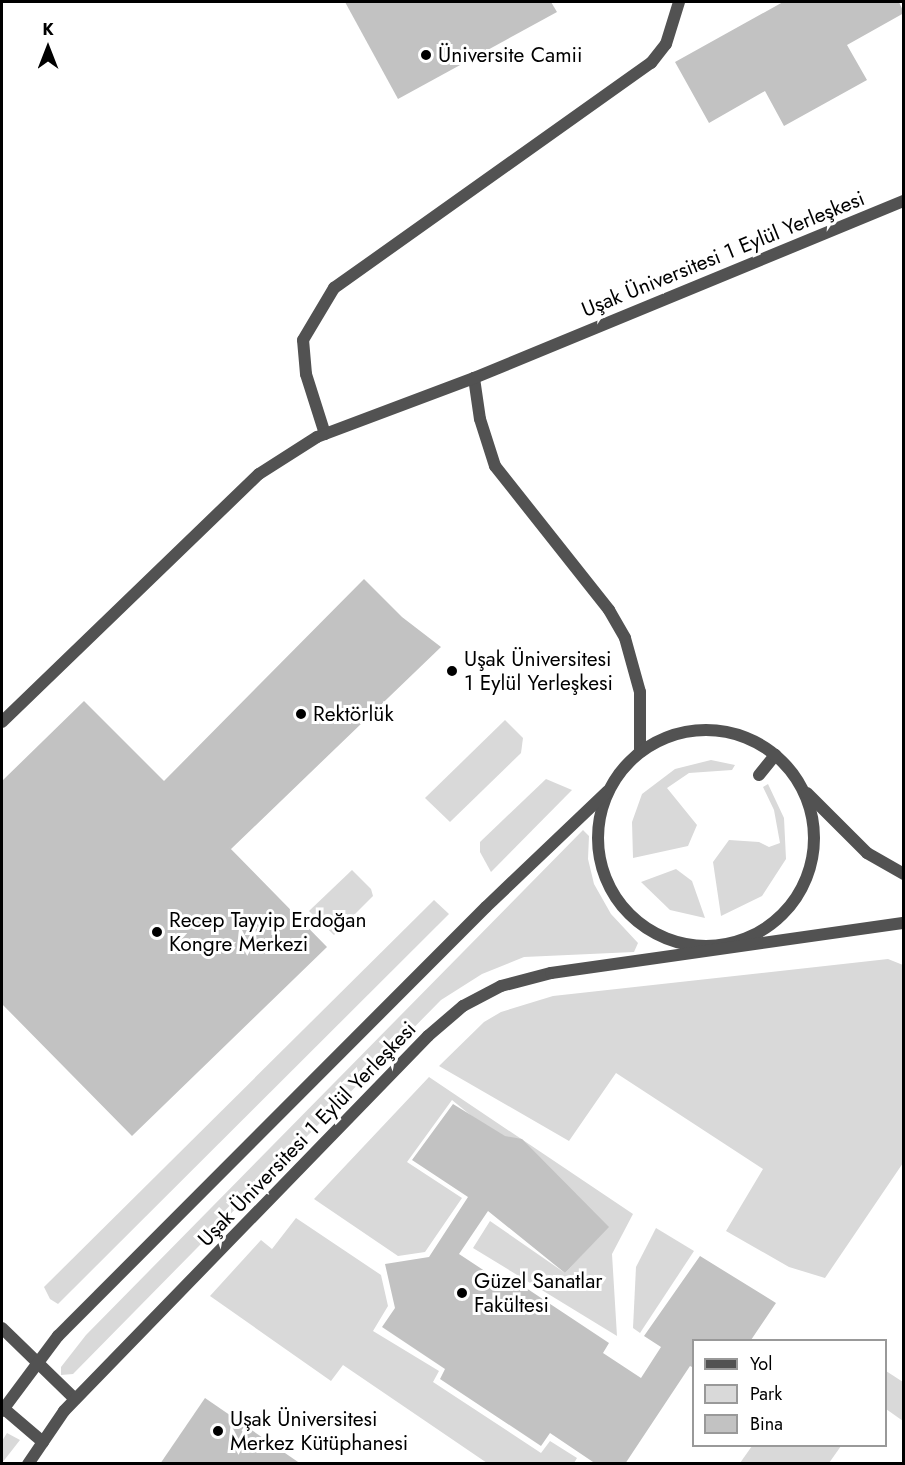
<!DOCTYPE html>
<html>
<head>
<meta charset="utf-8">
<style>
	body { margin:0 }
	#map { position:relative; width:905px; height:1465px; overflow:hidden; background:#fff; font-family:Jost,sans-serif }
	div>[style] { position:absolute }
	.green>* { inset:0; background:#d9d9d9 }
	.building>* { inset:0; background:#c2c2c2 }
	.service>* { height:12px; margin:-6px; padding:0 6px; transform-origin:6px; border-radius:6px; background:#525252 }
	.pedestrian>* { height:12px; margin:-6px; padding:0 6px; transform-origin:6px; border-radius:6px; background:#525252 }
	.minor>* { height:12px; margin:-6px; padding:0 6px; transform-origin:6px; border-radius:6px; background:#525252 }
	.minor>.ring { margin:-6px; padding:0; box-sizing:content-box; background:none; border:12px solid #525252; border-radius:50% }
	.dots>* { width:16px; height:16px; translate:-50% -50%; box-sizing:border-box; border:3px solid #fff; border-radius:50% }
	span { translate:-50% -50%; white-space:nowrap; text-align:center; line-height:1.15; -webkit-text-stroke:6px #fff; paint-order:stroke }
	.poi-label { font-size:21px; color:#000 }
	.left { translate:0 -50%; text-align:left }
	.street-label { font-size:21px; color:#000 }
	.frame { position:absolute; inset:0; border:3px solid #000; pointer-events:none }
	.legend { position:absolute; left:692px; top:1339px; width:195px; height:108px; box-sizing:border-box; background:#fff; border:2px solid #999; margin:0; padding:8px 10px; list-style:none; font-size:18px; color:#000 }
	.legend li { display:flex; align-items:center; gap:12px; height:30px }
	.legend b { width:30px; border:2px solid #999 }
	.north { position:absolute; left:18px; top:18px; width:60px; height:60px; -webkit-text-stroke:4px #fff; paint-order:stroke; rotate:0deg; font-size:16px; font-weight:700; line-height:24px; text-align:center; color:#000 }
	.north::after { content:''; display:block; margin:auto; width:21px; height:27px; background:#000; clip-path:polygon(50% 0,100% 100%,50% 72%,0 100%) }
</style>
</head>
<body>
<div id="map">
	<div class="green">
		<div style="clip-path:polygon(505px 720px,523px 738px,521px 753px,450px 822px,425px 798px)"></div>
		<div style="clip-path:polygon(711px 760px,735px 765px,732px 770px,689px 773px,667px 788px,697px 825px,688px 846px,633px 858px,632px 822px,642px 794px,675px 769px)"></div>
		<div style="clip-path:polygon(546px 779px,572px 790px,491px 872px,480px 852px,480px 842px)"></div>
		<div style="clip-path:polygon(768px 784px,784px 818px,786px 859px,762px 896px,721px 916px,713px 862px,729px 840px,759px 842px,769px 847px,780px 843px,774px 810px,763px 787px)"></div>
		<div style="clip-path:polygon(583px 830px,589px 836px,588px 859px,594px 884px,611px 914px,638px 943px,634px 952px,524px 957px,482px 974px,441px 1000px,73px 1374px,61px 1375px,61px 1367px,86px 1335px)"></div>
		<div style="clip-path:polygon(676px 869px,692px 881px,705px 918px,670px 910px,641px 882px)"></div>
		<div style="clip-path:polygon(352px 870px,371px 889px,373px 896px,334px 935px,309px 911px)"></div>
		<div style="clip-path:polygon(434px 900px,449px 914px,58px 1304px,50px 1299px,44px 1287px)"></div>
		<div style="clip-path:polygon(888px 959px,903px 965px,903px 1163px,825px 1278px,789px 1267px,726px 1231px,763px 1169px,616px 1073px,569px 1141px,439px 1066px,484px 1022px,501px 1012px,553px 996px)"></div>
		<div style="clip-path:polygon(429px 1077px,633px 1214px,612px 1254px,617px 1336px,473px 1248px,490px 1221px,565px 1273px,608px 1227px,452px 1100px,407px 1162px,462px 1198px,425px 1252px,398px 1256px,314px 1199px)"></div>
		<div style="clip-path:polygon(296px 1218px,381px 1275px,388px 1306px,373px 1331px,439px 1371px,433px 1382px,541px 1453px,550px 1441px,577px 1458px,574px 1463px,487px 1463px,343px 1365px,331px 1381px,210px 1296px,261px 1240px,272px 1249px)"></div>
		<div style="clip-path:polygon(656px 1228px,694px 1251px,640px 1333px,633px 1328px,636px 1267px)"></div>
		<div style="clip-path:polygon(886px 1371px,903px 1382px,903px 1421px,886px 1409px)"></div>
		<div style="clip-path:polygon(7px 1433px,20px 1440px,2px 1463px,2px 1441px)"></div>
		<div style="clip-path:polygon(752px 1446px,841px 1446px,829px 1463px,740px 1463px)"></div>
	</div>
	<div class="building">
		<div style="clip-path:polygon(345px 2px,551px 2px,557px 12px,398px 99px)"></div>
		<div style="clip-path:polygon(783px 2px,899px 2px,904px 13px,847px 45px,867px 80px,784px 126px,765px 91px,709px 123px,675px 62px)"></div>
		<div style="clip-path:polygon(364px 579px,402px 617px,441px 647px,231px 849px,226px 844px,327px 947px,132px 1136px,2px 1004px,2px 781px,84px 701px,164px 781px)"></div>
		<div style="clip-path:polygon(453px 1104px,505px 1136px,522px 1139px,609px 1227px,565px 1273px,488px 1211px,459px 1254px,503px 1283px,508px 1276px,609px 1343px,603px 1353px,641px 1378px,661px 1347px,644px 1336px,700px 1256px,776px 1303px,751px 1340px,694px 1340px,694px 1368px,690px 1366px,625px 1464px,596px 1464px,550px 1433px,541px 1446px,440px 1379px,445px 1369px,382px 1327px,395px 1308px,385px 1264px,429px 1257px,468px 1197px,412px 1160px)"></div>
		<div style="clip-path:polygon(205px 1398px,301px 1464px,160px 1464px)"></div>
	</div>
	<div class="service">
		<div style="left:325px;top:434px;width:63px;rotate:-107.6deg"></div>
		<div style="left:306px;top:374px;width:34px;rotate:-95deg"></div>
		<div style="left:303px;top:340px;width:61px;rotate:-59.2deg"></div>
		<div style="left:334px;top:288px;width:389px;rotate:-35.4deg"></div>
		<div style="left:651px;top:63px;width:24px;rotate:-52deg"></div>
		<div style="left:666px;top:44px;width:44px;rotate:-72.8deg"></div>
	</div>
	<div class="pedestrian">
		<div style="left:759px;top:775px;width:26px;rotate:-51deg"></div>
	</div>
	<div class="minor">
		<div style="left:474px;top:378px;width:41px;rotate:81.7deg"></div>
		<div style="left:480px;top:419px;width:49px;rotate:72.3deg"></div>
		<div style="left:495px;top:466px;width:184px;rotate:51.6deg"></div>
		<div style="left:609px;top:610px;width:32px;rotate:60deg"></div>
		<div style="left:625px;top:638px;width:56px;rotate:74.5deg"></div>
		<div style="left:640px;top:692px;width:60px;rotate:90deg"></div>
		<div style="left:2px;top:722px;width:357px;rotate:-44deg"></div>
		<div style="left:259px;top:474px;width:69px;rotate:-32.5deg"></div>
		<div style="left:317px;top:437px;width:168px;rotate:-20.6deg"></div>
		<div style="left:474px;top:378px;width:465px;rotate:-22.4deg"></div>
		<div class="ring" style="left:598px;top:730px;width:204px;height:204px"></div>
		<div style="left:807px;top:793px;width:85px;rotate:45deg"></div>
		<div style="left:867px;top:853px;width:43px;rotate:29.6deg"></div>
		<div style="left:2px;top:1328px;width:102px;rotate:44.2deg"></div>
		<div style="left:2px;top:1407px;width:54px;rotate:40.5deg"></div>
		<div style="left:2px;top:1411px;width:94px;rotate:-53.3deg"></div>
		<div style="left:58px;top:1336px;width:606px;rotate:-45.07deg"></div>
		<div style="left:486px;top:907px;width:168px;rotate:-43.6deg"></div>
		<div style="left:28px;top:1464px;width:64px;rotate:-55.8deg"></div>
		<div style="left:64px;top:1411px;width:523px;rotate:-45.85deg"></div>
		<div style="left:428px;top:1036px;width:46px;rotate:-40.6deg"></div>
		<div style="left:463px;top:1006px;width:43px;rotate:-27.8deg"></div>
		<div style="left:501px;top:986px;width:52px;rotate:-14.6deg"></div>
		<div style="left:551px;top:973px;width:357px;rotate:-8.1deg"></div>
	</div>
	<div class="dots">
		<div style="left:426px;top:55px;background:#000"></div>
		<div style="left:452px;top:671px;background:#000"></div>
		<div style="left:301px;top:714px;background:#000"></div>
		<div style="left:157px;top:932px;background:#000"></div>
		<div style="left:462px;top:1293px;background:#000"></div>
		<div style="left:218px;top:1431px;background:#000"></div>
	</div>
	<div class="poi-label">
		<span class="left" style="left:438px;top:55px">Üniversite Camii</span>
		<span class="left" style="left:464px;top:671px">Uşak Üniversitesi<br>1 Eylül Yerleşkesi</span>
		<span class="left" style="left:313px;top:714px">Rektörlük</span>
		<span class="left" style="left:169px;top:932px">Recep Tayyip Erdoğan<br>Kongre Merkezi</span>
		<span class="left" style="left:474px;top:1293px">Güzel Sanatlar<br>Fakültesi</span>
		<span class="left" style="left:230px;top:1431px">Uşak Üniversitesi<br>Merkez Kütüphanesi</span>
	</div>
	<div class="street-label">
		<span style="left:723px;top:254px;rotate:-22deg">Uşak Üniversitesi 1 Eylül Yerleşkesi</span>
		<span style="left:307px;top:1134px;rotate:-46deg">Uşak Üniversitesi 1 Eylül Yerleşkesi</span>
	</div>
	<div class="frame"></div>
	<ul class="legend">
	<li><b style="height:8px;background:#525252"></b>Yol</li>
	<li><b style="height:16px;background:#d9d9d9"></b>Park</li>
	<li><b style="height:16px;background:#c2c2c2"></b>Bina</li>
	</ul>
	<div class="north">K</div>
</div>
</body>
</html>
